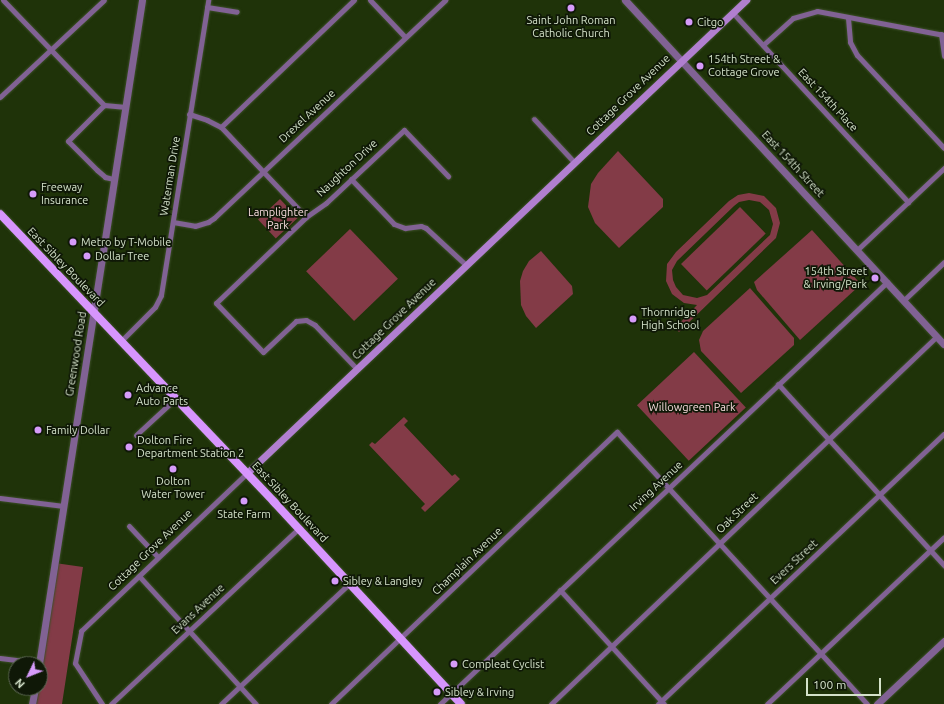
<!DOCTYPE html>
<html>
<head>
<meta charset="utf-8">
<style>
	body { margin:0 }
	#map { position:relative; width:944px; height:704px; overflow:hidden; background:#1f3309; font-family:Ubuntu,sans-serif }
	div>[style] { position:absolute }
	.green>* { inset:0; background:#833b47; transform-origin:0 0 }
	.roads { filter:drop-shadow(0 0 1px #3c4f28) drop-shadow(0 0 1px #3c4f28) }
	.minor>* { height:5px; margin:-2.5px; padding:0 2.5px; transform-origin:2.5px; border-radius:2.5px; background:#816294 }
	.tertiary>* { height:7px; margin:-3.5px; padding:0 3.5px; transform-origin:3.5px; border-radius:3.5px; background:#816294 }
	.secondary>* { height:7px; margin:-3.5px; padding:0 3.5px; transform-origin:3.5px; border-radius:3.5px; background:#b17fd0 }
	.primary>* { height:8px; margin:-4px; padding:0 4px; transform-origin:4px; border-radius:4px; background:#d795fd }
	.dots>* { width:11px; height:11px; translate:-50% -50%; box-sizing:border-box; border:2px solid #0f1807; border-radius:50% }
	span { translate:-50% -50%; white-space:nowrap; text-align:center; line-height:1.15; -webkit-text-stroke:3.5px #0f1807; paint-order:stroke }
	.poi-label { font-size:11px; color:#d4e2ca }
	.left { translate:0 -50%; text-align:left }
	.right { translate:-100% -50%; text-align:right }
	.street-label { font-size:11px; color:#d4e2ca }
	.park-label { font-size:11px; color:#f8dcde }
	.north { position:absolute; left:8px; top:656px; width:40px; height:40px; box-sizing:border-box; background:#0f1807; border:1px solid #5e6955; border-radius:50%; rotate:227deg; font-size:11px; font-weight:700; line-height:16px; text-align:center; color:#d4e2ca }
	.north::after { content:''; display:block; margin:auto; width:14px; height:18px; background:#d69bfa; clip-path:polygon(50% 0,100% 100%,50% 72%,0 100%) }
	.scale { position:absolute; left:806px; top:678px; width:75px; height:18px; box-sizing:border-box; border:2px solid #d4e2ca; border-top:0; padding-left:5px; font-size:12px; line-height:14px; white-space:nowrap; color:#d4e2ca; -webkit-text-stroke:3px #0f1807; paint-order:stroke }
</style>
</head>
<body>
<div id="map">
	<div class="green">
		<div style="clip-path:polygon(618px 151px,663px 199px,663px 207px,619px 248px,595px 223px,588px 207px,591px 184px,598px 173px)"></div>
		<div style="clip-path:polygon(evenodd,749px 193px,764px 196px,776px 208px,780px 223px,776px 238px,679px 332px,675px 328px,697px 305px,684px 303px,672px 294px,666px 281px,667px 264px,676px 252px,729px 201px,738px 195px,749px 193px,749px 200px,760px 202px,769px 210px,773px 224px,770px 235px,707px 295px,697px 298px,683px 295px,676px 287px,673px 280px,672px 270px,677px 261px,734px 206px,739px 202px,749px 200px)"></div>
		<div style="left:280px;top:199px;width:26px;height:30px;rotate:47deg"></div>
		<div style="left:740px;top:207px;width:37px;height:82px;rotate:46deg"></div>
		<div style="left:350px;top:229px;width:69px;height:61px;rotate:46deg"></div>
		<div style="clip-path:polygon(812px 230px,858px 281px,858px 287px,800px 340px,757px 290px,754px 282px)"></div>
		<div style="clip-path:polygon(541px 251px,572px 286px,573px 294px,536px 328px,526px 316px,521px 305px,520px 281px,523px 271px,529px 261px)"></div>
		<div style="clip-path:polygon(750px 288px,794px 338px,794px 345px,741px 393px,701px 351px,699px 340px,703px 331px)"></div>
		<div style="left:694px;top:352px;width:76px;height:78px;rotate:47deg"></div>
		<div style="clip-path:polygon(404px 417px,408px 421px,404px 425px,452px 476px,455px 474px,460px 479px,425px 512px,421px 508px,425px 504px,369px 445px,372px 442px,375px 444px)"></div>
		<div style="clip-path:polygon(55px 563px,83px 567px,62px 704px,33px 704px,35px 688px,40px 688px,40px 664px)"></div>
	</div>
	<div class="roads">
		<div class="minor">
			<div style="left:3px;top:0;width:146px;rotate:46.1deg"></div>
			<div style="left:104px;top:105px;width:22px;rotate:5deg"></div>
			<div style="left:370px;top:0;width:51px;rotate:46.6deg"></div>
			<div style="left:207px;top:7px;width:30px;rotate:9deg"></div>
			<div style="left:733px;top:13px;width:258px;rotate:47.2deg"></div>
			<div style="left:848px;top:18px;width:24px;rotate:85deg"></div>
			<div style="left:850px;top:42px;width:15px;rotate:62deg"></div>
			<div style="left:857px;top:55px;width:127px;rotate:46.9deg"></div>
			<div style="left:941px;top:34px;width:22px;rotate:82deg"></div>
			<div style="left:763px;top:45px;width:40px;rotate:-42deg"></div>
			<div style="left:793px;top:18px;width:25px;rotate:-16deg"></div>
			<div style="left:817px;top:11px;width:129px;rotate:10.7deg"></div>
			<div style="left:0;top:97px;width:142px;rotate:-43deg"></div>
			<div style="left:104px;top:105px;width:51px;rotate:135deg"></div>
			<div style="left:68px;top:141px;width:41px;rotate:45deg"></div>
			<div style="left:97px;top:170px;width:11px;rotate:41deg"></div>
			<div style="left:105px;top:177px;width:8px;rotate:14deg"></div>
			<div style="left:189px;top:114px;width:19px;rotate:18deg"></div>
			<div style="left:207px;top:120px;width:16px;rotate:27deg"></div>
			<div style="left:221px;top:127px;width:124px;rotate:46.6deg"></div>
			<div style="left:534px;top:119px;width:59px;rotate:47.1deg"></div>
			<div style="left:221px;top:127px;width:184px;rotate:-43.7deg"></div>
			<div style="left:351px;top:179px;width:62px;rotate:46.3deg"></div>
			<div style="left:394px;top:224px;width:12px;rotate:20deg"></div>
			<div style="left:405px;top:228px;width:16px;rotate:-7deg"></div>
			<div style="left:421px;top:226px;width:5px;rotate:22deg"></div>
			<div style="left:426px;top:228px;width:54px;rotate:42.8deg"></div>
			<div style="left:173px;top:222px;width:22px;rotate:10deg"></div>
			<div style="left:195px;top:226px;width:14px;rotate:-17deg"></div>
			<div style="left:208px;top:222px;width:7px;rotate:-34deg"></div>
			<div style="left:214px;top:218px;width:318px;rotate:-43.3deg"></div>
			<div style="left:857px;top:250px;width:120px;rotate:-43.3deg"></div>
			<div style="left:904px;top:300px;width:55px;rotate:-43.5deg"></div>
			<div style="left:121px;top:341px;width:48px;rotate:-45deg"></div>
			<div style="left:155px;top:307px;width:13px;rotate:-63deg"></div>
			<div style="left:161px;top:295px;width:299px;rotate:-80.9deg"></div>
			<div style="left:357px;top:369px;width:61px;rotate:-133.7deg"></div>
			<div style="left:315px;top:325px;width:10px;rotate:-151deg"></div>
			<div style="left:306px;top:320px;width:10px;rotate:174deg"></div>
			<div style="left:296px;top:321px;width:45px;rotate:136.8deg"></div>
			<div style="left:263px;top:352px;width:68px;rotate:-133.8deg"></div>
			<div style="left:216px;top:303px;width:124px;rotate:-43.7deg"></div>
			<div style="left:306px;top:217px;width:24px;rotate:-35deg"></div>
			<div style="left:326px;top:203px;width:107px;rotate:-43.1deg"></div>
			<div style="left:404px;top:130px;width:64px;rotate:46.3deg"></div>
			<div style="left:778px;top:384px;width:246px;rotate:47.5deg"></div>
			<div style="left:136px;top:435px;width:54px;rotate:-42.8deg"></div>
			<div style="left:0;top:498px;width:64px;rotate:7.2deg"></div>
			<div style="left:129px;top:526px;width:42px;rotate:46.9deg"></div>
			<div style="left:139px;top:576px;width:173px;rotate:47.6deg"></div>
			<div style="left:560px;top:590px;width:154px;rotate:47.6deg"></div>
			<div style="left:0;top:658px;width:39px;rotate:7deg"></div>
			<div style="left:102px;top:704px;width:49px;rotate:-123.4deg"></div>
			<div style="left:75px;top:663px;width:33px;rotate:-79deg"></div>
			<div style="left:81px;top:631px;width:229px;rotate:-43.6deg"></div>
			<div style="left:111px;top:704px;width:258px;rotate:-43.1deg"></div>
			<div style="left:221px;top:704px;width:177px;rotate:-43.2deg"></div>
			<div style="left:331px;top:704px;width:395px;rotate:-43.6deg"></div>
			<div style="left:617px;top:432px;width:369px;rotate:47.4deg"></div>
			<div style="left:440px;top:704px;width:615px;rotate:-43.35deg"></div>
			<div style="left:551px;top:704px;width:533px;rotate:-43.63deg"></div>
			<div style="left:658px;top:704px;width:393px;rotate:-43.4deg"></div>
			<div style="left:767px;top:704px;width:243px;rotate:-43.3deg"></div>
		</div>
		<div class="tertiary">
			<div style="left:625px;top:0;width:469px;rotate:47.2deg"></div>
			<div style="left:39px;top:664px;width:672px;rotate:-81.18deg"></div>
			<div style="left:32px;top:704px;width:16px;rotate:-79deg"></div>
			<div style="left:877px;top:704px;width:92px;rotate:-43.2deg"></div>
		</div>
		<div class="secondary">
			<div style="left:247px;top:473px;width:688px;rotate:-43.47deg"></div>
		</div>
		<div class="primary">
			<div style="left:0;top:214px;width:398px;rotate:46.4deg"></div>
			<div style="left:274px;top:502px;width:275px;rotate:47.2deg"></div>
		</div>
	</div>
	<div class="dots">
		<div style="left:571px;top:8px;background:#d69bfa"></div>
		<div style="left:689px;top:22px;background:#d69bfa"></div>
		<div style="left:700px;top:66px;background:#d69bfa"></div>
		<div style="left:33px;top:194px;background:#d69bfa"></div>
		<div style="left:73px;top:242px;background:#d69bfa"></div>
		<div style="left:87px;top:256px;background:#d69bfa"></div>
		<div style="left:875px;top:278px;background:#d69bfa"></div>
		<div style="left:633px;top:319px;background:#d69bfa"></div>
		<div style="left:128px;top:395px;background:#d69bfa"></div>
		<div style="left:38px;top:430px;background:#d69bfa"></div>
		<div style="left:129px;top:447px;background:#d69bfa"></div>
		<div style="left:173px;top:469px;background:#d69bfa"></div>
		<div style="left:244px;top:501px;background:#d69bfa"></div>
		<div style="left:335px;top:581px;background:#d69bfa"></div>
		<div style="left:454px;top:664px;background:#d69bfa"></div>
		<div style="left:437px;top:692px;background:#d69bfa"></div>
	</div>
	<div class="poi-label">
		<span style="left:571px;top:27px">Saint John Roman<br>Catholic Church</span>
		<span class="left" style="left:697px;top:22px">Citgo</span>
		<span class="left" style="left:708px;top:66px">154th Street &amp;<br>Cottage Grove</span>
		<span class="left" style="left:41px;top:194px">Freeway<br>Insurance</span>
		<span class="left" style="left:81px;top:242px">Metro by T-Mobile</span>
		<span class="left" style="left:95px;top:256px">Dollar Tree</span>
		<span class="right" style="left:867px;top:278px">154th Street<br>&amp; Irving/Park</span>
		<span class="left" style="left:641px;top:319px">Thornridge<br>High School</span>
		<span class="left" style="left:136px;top:395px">Advance<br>Auto Parts</span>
		<span class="left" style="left:46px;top:430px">Family Dollar</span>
		<span class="left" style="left:137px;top:447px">Dolton Fire<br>Department Station 2</span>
		<span style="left:173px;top:488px">Dolton<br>Water Tower</span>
		<span style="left:244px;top:514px">State Farm</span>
		<span class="left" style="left:343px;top:581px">Sibley &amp; Langley</span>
		<span class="left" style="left:462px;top:664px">Compleat Cyclist</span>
		<span class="left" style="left:445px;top:692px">Sibley &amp; Irving</span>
	</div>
	<div class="street-label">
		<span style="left:628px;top:95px;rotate:-44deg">Cottage Grove Avenue</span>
		<span style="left:828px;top:100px;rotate:47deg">East 154th Place</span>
		<span style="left:307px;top:116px;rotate:-43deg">Drexel Avenue</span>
		<span style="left:793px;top:164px;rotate:47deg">East 154th Street</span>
		<span style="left:347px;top:168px;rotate:-43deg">Naughton Drive</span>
		<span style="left:170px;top:176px;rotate:-81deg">Waterman Drive</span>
		<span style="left:66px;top:267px;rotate:46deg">East Sibley Boulevard</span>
		<span style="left:394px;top:319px;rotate:-44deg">Cottage Grove Avenue</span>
		<span style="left:76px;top:354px;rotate:-81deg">Greenwood Road</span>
		<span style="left:656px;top:486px;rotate:-43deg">Irving Avenue</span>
		<span style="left:290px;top:502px;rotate:47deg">East Sibley Boulevard</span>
		<span style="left:737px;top:513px;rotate:-44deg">Oak Street</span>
		<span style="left:150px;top:550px;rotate:-44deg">Cottage Grove Avenue</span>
		<span style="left:467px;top:561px;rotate:-44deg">Champlain Avenue</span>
		<span style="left:794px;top:562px;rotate:-43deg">Evers Street</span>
		<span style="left:198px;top:609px;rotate:-43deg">Evans Avenue</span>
	</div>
	<div class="park-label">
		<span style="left:278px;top:219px">Lamplighter<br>Park</span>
		<span style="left:692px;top:407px">Willowgreen Park</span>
	</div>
	<div class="north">N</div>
	<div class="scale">100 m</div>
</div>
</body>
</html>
